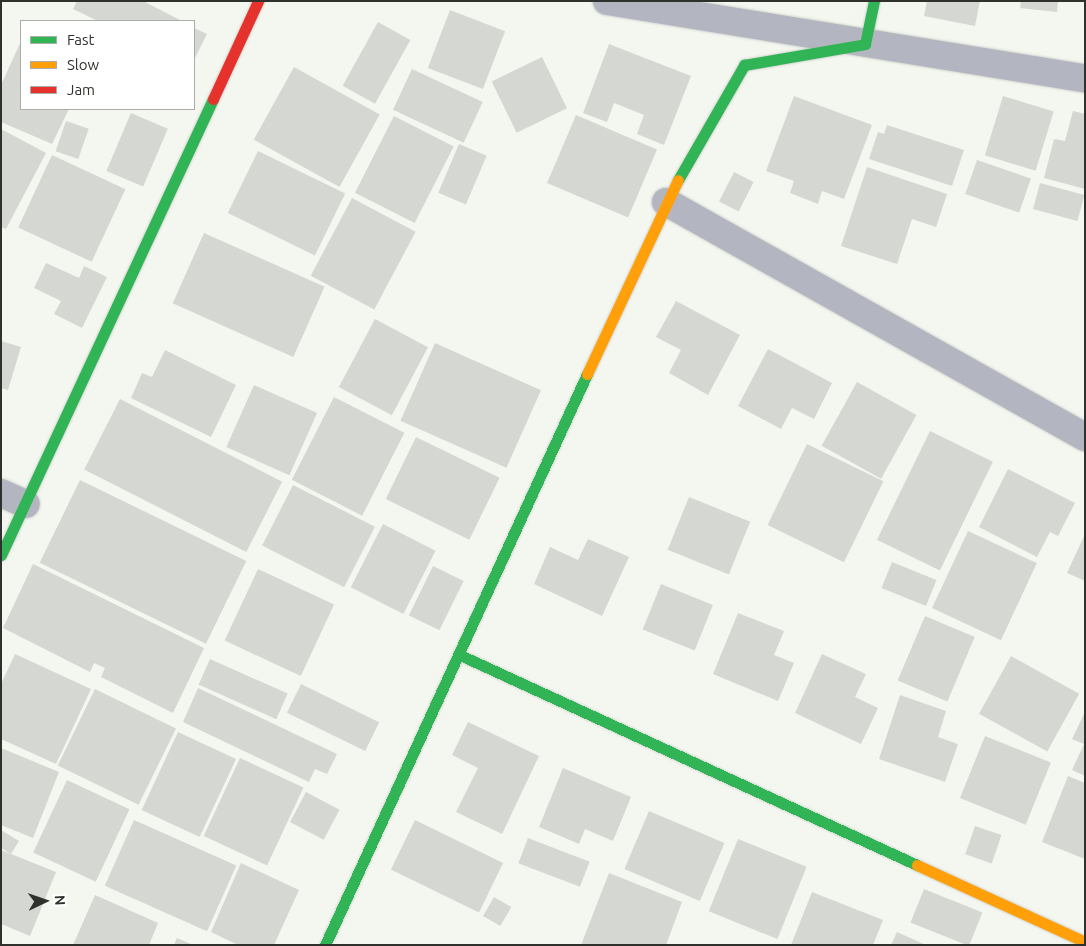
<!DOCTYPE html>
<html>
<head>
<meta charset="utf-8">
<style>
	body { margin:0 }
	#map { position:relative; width:1086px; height:946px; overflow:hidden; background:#f4f7f0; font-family:Ubuntu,sans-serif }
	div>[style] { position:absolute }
	.building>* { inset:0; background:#d5d7d2; transform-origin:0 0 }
	.roads { filter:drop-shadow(0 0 1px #d1d3ce) drop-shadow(0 0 1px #d1d3ce) }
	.street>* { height:28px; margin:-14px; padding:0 14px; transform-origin:14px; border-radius:14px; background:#b3b6c0 }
	.fast>* { height:11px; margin:-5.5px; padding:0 5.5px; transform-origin:5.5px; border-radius:5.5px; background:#30b455 }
	.slow>* { height:11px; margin:-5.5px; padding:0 5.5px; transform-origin:5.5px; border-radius:5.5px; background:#ff9f0a }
	.jam>* { height:11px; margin:-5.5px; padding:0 5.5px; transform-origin:5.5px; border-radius:5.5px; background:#e5322d }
	span { translate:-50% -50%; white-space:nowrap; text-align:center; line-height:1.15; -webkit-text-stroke:5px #fff; paint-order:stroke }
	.frame { position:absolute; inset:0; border:2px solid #2f312c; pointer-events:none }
	.legend { position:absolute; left:20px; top:20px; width:175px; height:90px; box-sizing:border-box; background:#fff; border:1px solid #acadab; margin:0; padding:6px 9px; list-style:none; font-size:15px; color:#2f312c }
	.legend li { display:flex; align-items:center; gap:10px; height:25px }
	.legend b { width:25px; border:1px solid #acadab }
	.north { position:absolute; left:20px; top:876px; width:50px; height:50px; -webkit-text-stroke:4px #fff; paint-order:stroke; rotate:87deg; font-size:14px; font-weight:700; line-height:20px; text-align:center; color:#2f312c }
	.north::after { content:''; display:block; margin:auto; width:18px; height:22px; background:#2f312c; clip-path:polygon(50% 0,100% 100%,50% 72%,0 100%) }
</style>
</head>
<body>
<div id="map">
	<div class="building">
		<div style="clip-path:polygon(77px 1px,143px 1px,182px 21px,98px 21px,73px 9px)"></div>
		<div style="clip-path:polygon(927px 1px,980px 1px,975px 26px,924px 16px)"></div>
		<div style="clip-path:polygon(1021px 1px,1058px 1px,1057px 12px,1020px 8px)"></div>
		<div style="left:450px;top:10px;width:59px;height:62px;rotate:21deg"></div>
		<div style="left:378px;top:22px;width:37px;height:73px;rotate:29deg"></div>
		<div style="clip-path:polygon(194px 28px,207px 34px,194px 60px)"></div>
		<div style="clip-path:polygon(21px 41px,21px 109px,69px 109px,52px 144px,1px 122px,1px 85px)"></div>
		<div style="clip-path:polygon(609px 44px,691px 76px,664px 145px,637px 134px,644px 115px,614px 103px,607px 122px,583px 113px)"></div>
		<div style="left:542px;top:57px;width:57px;height:56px;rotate:64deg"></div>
		<div style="left:294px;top:67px;width:98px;height:83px;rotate:29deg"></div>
		<div style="left:412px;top:69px;width:78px;height:45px;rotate:25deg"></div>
		<div style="clip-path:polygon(794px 96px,872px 125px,844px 199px,822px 191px,818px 204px,790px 193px,794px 181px,766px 171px)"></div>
		<div style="left:1003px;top:96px;width:53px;height:62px;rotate:17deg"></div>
		<div style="clip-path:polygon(1073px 111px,1085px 114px,1085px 189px,1044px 178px,1054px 139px,1065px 141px)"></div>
		<div style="left:131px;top:113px;width:40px;height:63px;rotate:23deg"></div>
		<div style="left:576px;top:115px;width:88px;height:74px;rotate:23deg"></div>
		<div style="left:394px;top:116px;width:67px;height:86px;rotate:27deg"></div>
		<div style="left:66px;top:121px;width:24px;height:32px;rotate:19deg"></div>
		<div style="clip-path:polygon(887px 125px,964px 150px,952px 186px,869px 159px,878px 132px,884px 134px)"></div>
		<div style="clip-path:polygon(1px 129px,46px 153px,6px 229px,1px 227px)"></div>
		<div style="left:459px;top:144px;width:30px;height:53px;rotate:23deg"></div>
		<div style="left:258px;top:151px;width:97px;height:69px;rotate:26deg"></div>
		<div style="left:52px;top:155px;width:81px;height:80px;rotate:25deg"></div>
		<div style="left:977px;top:160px;width:57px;height:36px;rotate:19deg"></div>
		<div style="clip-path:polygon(867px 167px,947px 194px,936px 227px,912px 219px,897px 264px,841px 246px)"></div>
		<div style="left:734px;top:172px;width:22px;height:33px;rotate:27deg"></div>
		<div style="left:1040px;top:183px;width:46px;height:27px;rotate:15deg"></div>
		<div style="left:352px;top:198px;width:72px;height:88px;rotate:28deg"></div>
		<div style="left:204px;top:233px;width:132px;height:77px;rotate:24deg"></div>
		<div style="clip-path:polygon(46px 263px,79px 278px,84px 266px,107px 277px,82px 328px,54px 314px,61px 301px,34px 288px)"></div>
		<div style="clip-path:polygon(676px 301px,740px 335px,708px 395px,669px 373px,681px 350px,656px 337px)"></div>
		<div style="left:375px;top:319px;width:60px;height:77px;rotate:28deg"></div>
		<div style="clip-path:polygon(1px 341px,21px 347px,8px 390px,1px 388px)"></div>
		<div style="left:435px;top:343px;width:116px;height:85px;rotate:24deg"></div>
		<div style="clip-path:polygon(768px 349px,832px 383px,814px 419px,792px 408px,781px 429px,738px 406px)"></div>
		<div style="clip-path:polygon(165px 350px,236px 385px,211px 437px,131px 398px,142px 373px,152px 377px)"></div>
		<div style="left:857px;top:382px;width:68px;height:73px;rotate:29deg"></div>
		<div style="left:254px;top:385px;width:69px;height:68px;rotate:24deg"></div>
		<div style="left:334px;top:397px;width:79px;height:93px;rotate:27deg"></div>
		<div style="left:120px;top:399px;width:182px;height:79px;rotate:27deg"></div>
		<div style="left:930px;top:431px;width:70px;height:121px;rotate:26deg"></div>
		<div style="left:416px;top:437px;width:93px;height:69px;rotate:26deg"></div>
		<div style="left:807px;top:444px;width:85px;height:90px;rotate:26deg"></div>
		<div style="clip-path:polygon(1008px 469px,1075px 503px,1058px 536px,1050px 532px,1037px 557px,979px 527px)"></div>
		<div style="left:80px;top:480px;width:185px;height:92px;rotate:26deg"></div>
		<div style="left:293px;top:485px;width:92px;height:68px;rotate:27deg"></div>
		<div style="left:689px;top:497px;width:66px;height:57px;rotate:22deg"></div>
		<div style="left:383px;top:524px;width:59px;height:71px;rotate:27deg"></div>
		<div style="left:968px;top:531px;width:76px;height:85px;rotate:25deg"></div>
		<div style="clip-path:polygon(1085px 534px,1085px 581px,1067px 573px)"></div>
		<div style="clip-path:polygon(588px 539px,629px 557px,602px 616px,534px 584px,550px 547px,578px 560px)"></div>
		<div style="left:892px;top:562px;width:48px;height:28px;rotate:22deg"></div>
		<div style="clip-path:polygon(33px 564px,204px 648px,173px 713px,101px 677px,105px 668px,94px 663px,90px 672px,3px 628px)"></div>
		<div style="left:433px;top:566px;width:34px;height:55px;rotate:26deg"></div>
		<div style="left:258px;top:569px;width:84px;height:79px;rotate:25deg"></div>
		<div style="left:661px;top:584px;width:56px;height:49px;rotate:22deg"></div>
		<div style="clip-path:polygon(738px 613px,784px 631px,774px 655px,794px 663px,778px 701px,713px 674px)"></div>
		<div style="left:925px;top:616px;width:54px;height:70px;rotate:23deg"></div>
		<div style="clip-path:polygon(15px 654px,91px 689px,56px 764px,1px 739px,1px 684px)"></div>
		<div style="clip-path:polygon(822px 654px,866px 674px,855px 697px,878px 708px,861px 744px,795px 713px)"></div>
		<div style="left:1011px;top:656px;width:78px;height:66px;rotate:29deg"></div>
		<div style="left:210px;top:659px;width:85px;height:28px;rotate:24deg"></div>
		<div style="left:301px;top:684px;width:87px;height:32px;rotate:26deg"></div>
		<div style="clip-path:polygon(198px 688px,337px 754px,327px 774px,315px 769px,309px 782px,183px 722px)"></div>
		<div style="left:95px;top:689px;width:90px;height:85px;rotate:26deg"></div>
		<div style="clip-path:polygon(900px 695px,946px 711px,938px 737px,958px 744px,945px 782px,879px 759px)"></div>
		<div style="clip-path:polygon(1085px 712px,1085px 776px,1072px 770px,1084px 744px,1072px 739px)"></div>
		<div style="clip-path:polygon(468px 722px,539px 756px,502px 834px,456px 812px,478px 768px,452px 755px)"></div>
		<div style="left:178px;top:732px;width:64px;height:86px;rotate:25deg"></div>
		<div style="left:985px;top:736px;width:71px;height:67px;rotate:22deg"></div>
		<div style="clip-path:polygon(1px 748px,59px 772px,33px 838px,1px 825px)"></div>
		<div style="left:240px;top:758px;width:70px;height:86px;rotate:25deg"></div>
		<div style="clip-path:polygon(563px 768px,631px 797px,613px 841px,585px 829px,579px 844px,539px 827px)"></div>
		<div style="clip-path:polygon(1068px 776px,1085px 783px,1085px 859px,1042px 842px)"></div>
		<div style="left:67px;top:780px;width:69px;height:80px;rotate:25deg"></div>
		<div style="left:306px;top:792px;width:38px;height:34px;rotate:28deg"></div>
		<div style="left:649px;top:811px;width:82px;height:63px;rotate:23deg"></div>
		<div style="left:134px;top:820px;width:112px;height:72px;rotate:24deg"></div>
		<div style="left:415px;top:820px;width:98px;height:55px;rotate:26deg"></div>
		<div style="left:975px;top:826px;width:28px;height:30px;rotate:19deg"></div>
		<div style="clip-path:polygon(1px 830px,19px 841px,11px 854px,1px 848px)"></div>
		<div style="left:528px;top:838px;width:66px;height:27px;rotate:21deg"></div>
		<div style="left:738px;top:839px;width:74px;height:78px;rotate:22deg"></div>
		<div style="clip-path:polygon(1px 850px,56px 872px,30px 936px,1px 924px)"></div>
		<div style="clip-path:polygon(241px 863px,299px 890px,274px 945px,238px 945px,211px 932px)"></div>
		<div style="clip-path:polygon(609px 873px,682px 902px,666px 945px,581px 945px)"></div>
		<div style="left:924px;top:889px;width:63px;height:36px;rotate:22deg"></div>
		<div style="clip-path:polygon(812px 892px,883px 920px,873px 945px,791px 945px)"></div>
		<div style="clip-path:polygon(95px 895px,158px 923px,149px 945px,73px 945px)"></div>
		<div style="left:494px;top:897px;width:20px;height:22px;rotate:30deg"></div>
		<div style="clip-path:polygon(897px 932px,926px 945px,891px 945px)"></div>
		<div style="clip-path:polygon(177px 938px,193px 945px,174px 945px)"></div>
	</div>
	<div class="roads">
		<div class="street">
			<div style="left:607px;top:1px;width:484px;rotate:9.2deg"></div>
			<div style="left:666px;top:202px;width:480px;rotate:29.3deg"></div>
			<div style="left:1px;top:493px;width:27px;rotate:24deg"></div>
		</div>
		<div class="fast">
			<div style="left:678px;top:180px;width:133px;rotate:-60.1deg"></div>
			<div style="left:744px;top:65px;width:123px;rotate:-9.8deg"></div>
			<div style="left:865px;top:44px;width:44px;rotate:-78.2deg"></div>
			<div style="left:1px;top:555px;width:503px;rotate:-65.07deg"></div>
			<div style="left:460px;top:655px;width:503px;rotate:24.68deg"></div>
			<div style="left:325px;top:945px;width:628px;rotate:-65.35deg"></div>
		</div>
		<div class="slow">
			<div style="left:587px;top:374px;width:214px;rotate:-64.9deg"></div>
			<div style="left:917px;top:865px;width:185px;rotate:24.6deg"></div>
		</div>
		<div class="jam">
			<div style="left:213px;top:99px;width:108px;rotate:-65.3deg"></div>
		</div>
	</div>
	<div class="frame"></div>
	<ul class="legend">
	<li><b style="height:6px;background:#30b455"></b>Fast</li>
	<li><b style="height:6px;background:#ff9f0a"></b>Slow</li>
	<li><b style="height:6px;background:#e5322d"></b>Jam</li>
	</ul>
	<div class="north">N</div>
</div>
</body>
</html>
